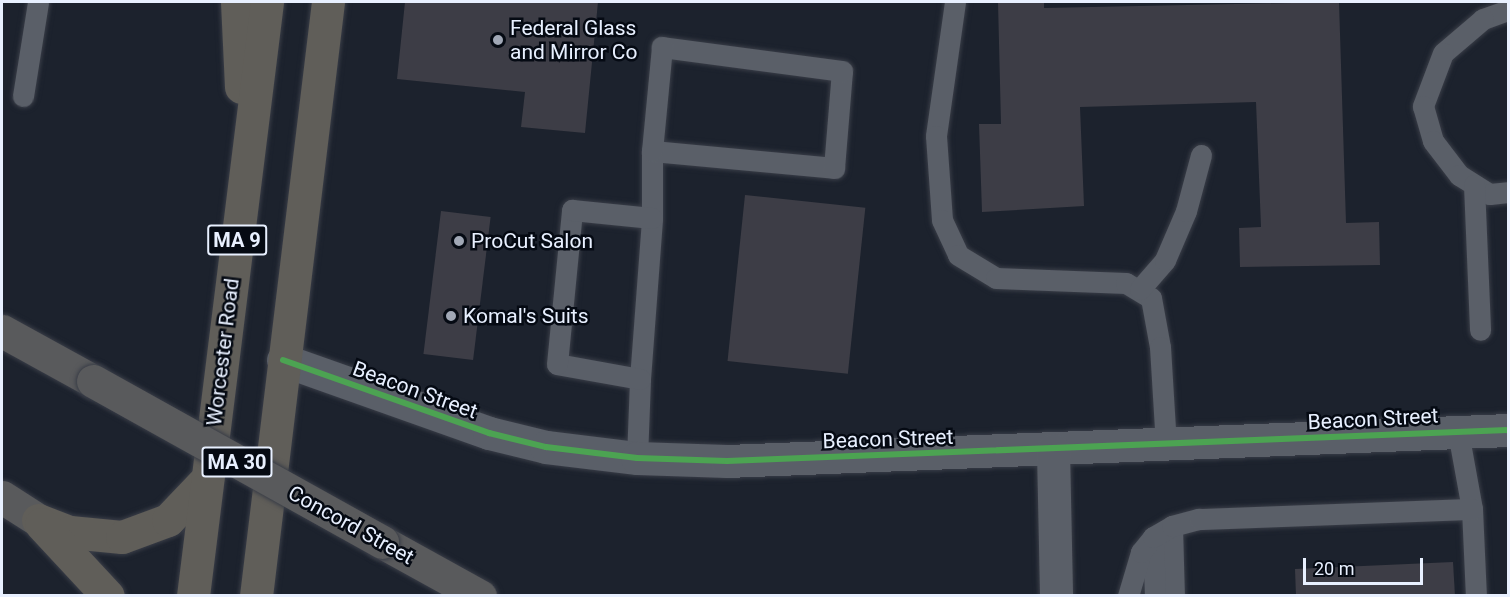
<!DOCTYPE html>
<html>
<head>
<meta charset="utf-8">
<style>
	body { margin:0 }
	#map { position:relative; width:1510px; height:597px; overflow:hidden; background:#1c222d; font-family:Roboto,sans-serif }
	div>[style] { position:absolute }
	.building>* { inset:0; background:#3d3d46; transform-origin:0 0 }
	.roads { filter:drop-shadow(0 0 2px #393d47) drop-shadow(0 0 2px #393d47) }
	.lane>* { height:21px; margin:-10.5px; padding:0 10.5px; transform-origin:10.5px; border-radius:10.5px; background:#5a5f68 }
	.secondary>* { height:33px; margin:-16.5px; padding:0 16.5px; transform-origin:16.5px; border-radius:16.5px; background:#5a5f68 }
	.primary>* { height:33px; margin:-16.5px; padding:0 16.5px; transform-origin:16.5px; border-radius:16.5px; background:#595a5c }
	.highway>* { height:33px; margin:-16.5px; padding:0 16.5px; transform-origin:16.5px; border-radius:16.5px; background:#605e59 }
	.bridges { filter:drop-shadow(0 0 2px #393d47) drop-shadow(0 0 2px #393d47) }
	.primary-bridge>* { height:33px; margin:-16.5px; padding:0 16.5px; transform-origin:16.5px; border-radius:16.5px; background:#595a5c }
	.cycleway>* { height:6px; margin:-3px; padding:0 3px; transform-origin:3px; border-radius:3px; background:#4ca352 }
	.dots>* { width:16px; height:16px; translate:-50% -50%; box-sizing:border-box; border:3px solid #050a13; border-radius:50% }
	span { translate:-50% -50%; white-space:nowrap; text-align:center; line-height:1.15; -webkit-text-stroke:5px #050a13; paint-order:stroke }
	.shield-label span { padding:2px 4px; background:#050a13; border:2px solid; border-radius:4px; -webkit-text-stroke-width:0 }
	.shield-label { font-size:20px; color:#e8f0ff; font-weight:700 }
	.poi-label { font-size:21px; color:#e8f0ff }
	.left { translate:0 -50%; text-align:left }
	.street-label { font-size:21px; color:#e8f0ff }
	.frame { position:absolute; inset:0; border:3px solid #e8f0ff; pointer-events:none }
	.scale { position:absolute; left:1303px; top:558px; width:120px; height:27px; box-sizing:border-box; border:3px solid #e8f0ff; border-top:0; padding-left:8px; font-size:18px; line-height:21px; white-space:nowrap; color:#e8f0ff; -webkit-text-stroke:4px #050a13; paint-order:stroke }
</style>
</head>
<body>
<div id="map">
	<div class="building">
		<div style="clip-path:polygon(405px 2px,598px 2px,585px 133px,521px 127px,525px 92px,397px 79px)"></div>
		<div style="clip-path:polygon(998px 2px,1044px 2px,1044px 8px,1339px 2px,1346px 223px,1379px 222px,1380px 265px,1240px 267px,1239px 228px,1261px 227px,1256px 102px,1080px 107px,1084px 206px,982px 212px,979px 124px,1001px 124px)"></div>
		<div style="left:745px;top:195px;width:121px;height:167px;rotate:6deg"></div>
		<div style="left:441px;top:211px;width:50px;height:144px;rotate:7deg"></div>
		<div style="clip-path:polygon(1453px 562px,1455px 596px,1296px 596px,1295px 569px)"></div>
	</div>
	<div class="roads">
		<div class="lane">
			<div style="left:955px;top:2px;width:135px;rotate:98.1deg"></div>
			<div style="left:936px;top:136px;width:84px;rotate:85.9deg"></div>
			<div style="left:942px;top:220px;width:38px;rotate:65deg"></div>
			<div style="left:958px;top:255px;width:44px;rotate:31.2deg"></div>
			<div style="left:996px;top:278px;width:130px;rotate:2.2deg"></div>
			<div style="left:1126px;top:283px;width:29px;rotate:31deg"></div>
			<div style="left:1151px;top:298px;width:50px;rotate:79.6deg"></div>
			<div style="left:1160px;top:347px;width:98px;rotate:86.5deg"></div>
			<div style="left:1508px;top:10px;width:27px;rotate:160deg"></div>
			<div style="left:1483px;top:19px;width:52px;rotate:139.6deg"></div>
			<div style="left:1443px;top:53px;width:57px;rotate:110.7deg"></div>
			<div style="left:1423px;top:106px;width:36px;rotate:74deg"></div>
			<div style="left:1433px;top:141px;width:43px;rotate:52.6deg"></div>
			<div style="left:1459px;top:175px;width:36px;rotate:32deg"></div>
			<div style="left:1490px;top:194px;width:18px;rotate:-6deg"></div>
			<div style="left:23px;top:96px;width:95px;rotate:-80.9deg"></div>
			<div style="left:1474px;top:185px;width:145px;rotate:87.6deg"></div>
			<div style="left:1140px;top:289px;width:38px;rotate:-49deg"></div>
			<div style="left:1165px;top:260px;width:53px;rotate:-66.8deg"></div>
			<div style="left:1186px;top:211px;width:58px;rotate:-75deg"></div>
			<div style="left:640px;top:379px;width:161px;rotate:-85.7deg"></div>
			<div style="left:652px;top:218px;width:67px;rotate:-90deg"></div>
			<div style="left:652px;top:151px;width:183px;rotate:5.3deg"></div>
			<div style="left:834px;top:168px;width:97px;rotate:-85.3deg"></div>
			<div style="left:842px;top:71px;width:182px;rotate:-172.4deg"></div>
			<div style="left:662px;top:47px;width:104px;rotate:95.5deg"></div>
			<div style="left:1458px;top:432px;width:78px;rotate:79.7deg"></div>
			<div style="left:1472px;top:509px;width:87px;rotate:87.4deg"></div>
			<div style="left:637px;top:458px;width:79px;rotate:-87.8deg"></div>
			<div style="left:640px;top:379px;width:84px;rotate:-169.8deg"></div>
			<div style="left:557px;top:364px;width:155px;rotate:-84.4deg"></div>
			<div style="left:572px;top:210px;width:80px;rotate:5.7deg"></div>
			<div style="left:1172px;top:526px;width:70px;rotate:88.4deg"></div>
			<div style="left:1153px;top:537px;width:59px;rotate:88.1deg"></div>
			<div style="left:1128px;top:596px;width:46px;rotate:-73.5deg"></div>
			<div style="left:1141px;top:552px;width:19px;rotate:-51deg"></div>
			<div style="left:1153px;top:537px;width:22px;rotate:-30deg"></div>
			<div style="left:1172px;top:526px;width:28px;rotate:-15deg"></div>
			<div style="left:1199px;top:519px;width:273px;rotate:-2.1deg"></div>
		</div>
		<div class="secondary">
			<div style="left:283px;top:360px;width:219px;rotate:19.5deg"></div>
			<div style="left:489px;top:433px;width:59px;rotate:13.8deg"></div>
			<div style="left:546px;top:447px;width:92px;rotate:6.9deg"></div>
			<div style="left:637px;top:458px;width:90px;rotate:1.9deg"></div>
			<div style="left:727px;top:461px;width:782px;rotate:-2.27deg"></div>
			<div style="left:1053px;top:450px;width:146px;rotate:88.8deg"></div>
		</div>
		<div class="primary">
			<div style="left:2px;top:331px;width:104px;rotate:28.8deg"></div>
			<div style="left:2px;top:497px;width:43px;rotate:32.6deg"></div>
			<div style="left:382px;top:542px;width:112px;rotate:28.9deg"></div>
		</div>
		<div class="highway">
			<div style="left:237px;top:2px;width:85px;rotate:87.3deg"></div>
			<div style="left:38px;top:520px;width:34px;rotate:21deg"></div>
			<div style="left:70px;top:532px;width:52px;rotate:5.5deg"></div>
			<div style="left:122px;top:537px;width:49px;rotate:-20.3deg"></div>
			<div style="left:168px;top:520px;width:57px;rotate:-46.4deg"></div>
			<div style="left:41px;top:524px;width:98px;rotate:47.1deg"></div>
			<div style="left:193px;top:596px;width:599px;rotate:-82.9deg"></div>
			<div style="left:256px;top:596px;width:598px;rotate:-83.09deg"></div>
		</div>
	</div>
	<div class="bridges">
		<div class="primary-bridge">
			<div style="left:93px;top:381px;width:331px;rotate:29.1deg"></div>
		</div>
	</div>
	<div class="cycleway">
		<div style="left:283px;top:360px;width:219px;rotate:19.5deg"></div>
		<div style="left:489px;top:433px;width:59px;rotate:13.8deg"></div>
		<div style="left:546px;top:447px;width:92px;rotate:6.9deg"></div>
		<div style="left:637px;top:458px;width:90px;rotate:1.9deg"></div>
		<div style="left:727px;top:461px;width:782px;rotate:-2.27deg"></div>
	</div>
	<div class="dots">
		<div style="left:498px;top:40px;background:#a1a8b6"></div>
		<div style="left:459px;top:241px;background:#a1a8b6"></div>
		<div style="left:451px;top:316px;background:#a1a8b6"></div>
	</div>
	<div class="shield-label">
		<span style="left:237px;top:240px">MA 9</span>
		<span style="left:237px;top:462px">MA 30</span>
	</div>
	<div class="poi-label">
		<span class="left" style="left:510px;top:40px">Federal Glass<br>and Mirror Co</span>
		<span class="left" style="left:471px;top:241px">ProCut Salon</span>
		<span class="left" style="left:463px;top:316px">Komal's Suits</span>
	</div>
	<div class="street-label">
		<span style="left:223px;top:352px;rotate:-83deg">Worcester Road</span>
		<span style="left:415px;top:390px;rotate:20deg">Beacon Street</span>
		<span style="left:1373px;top:419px;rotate:-3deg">Beacon Street</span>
		<span style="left:888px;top:439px;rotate:-2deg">Beacon Street</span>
		<span style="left:351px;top:525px;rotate:29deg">Concord Street</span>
	</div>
	<div class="frame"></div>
	<div class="scale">20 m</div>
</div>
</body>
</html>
